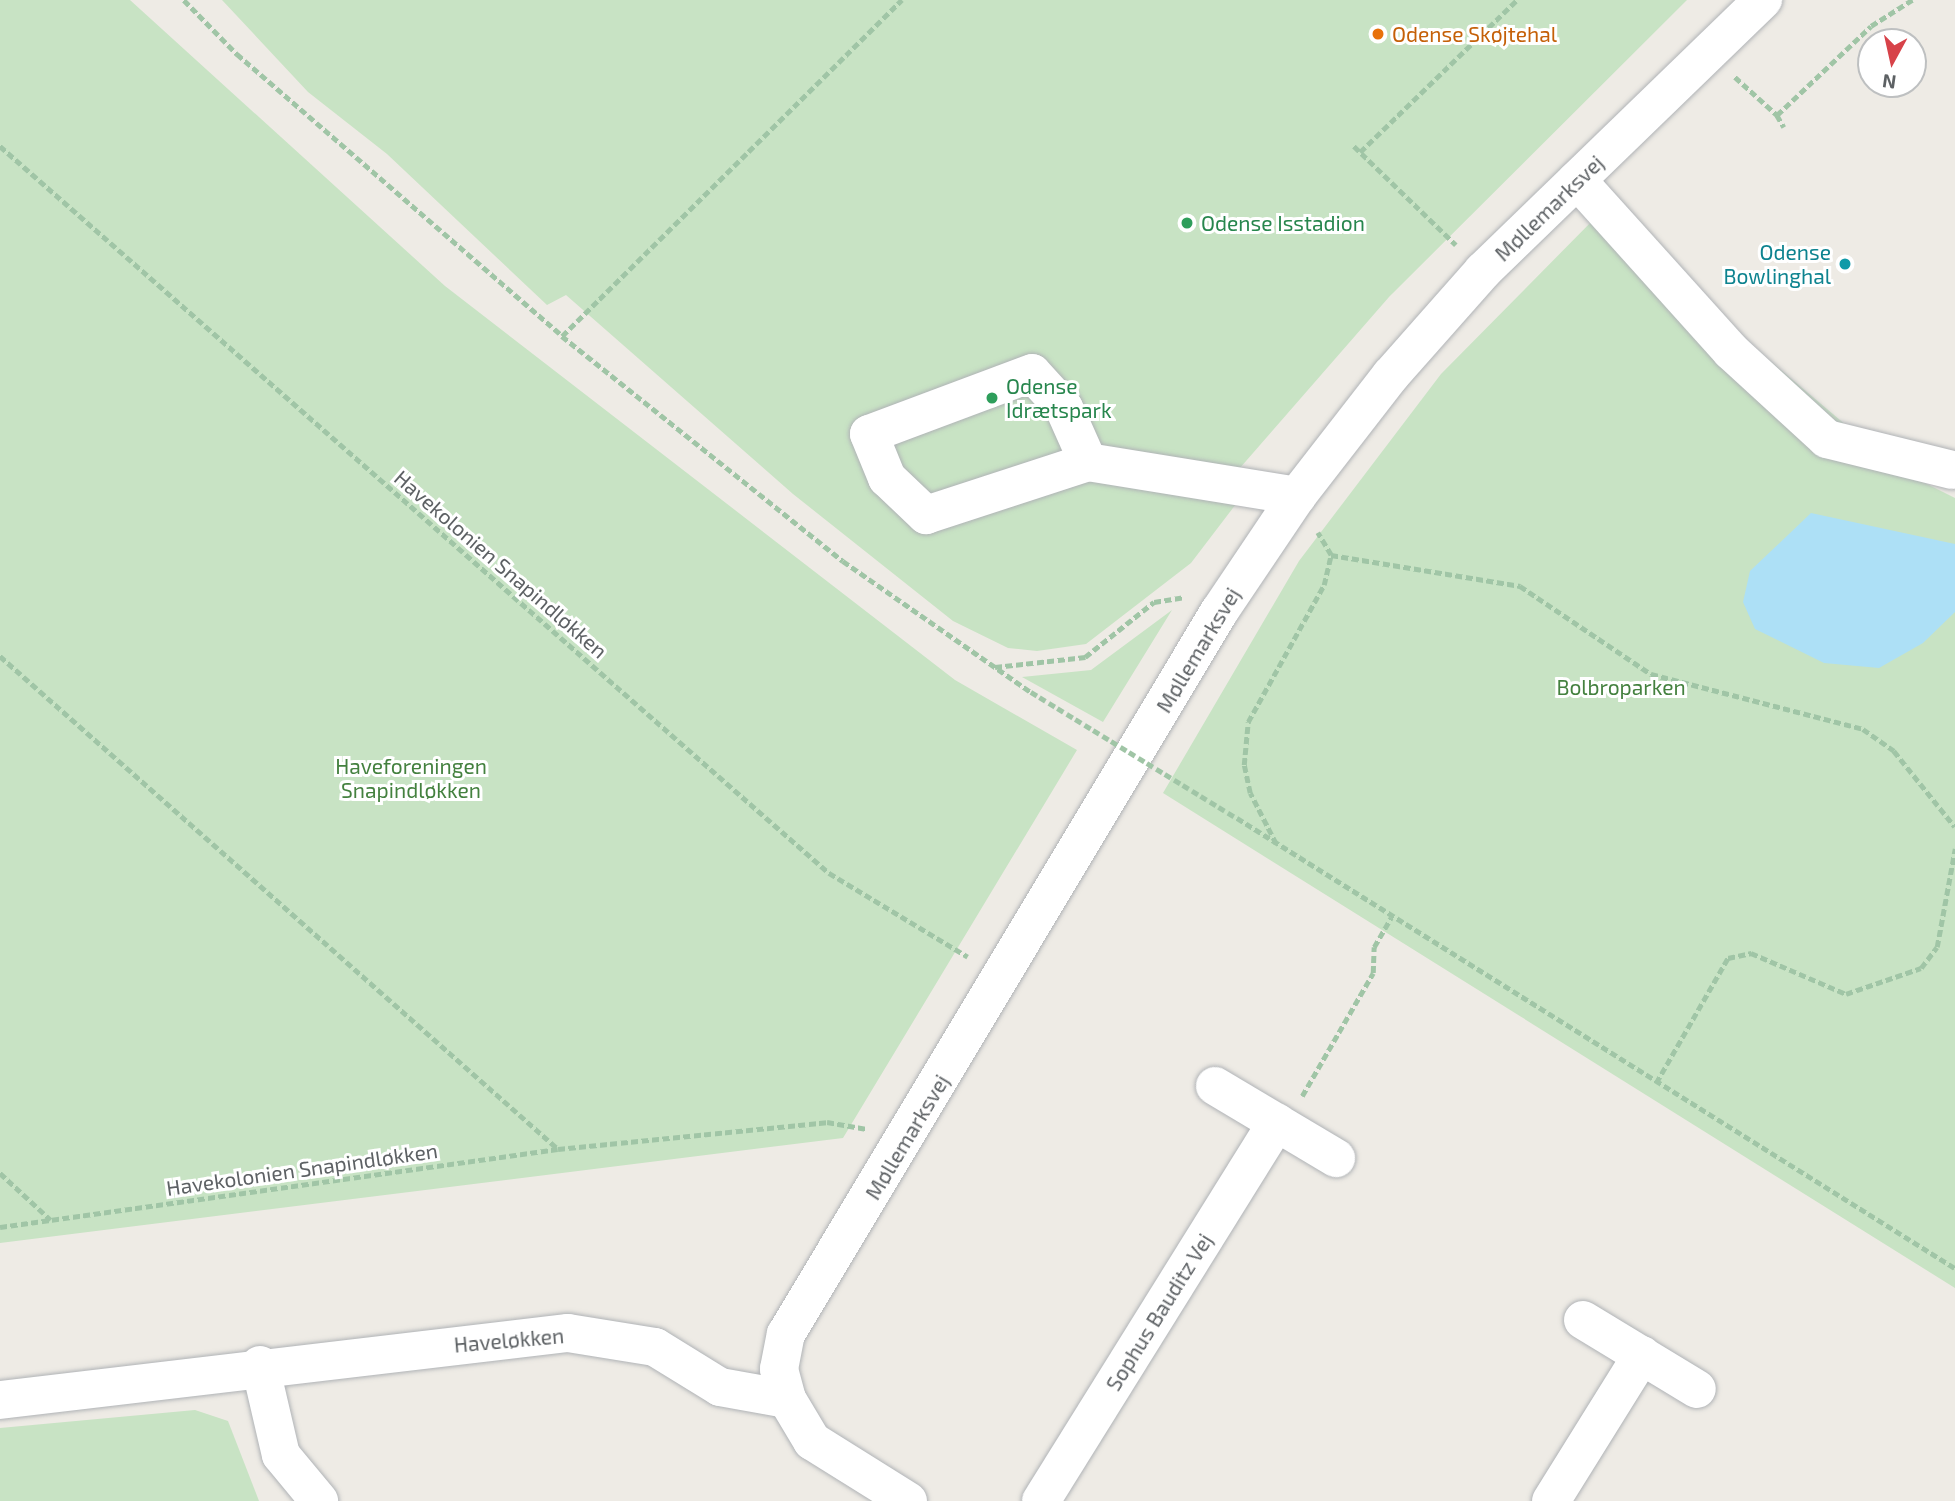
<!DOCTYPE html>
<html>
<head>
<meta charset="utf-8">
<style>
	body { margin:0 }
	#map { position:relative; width:1955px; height:1501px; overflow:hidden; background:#eeebe5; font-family:"Exo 2",sans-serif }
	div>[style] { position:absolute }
	.green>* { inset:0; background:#c8e3c4 }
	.water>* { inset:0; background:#ade0f6 }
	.path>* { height:4.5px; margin-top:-2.25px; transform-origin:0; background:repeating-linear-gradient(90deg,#a0c5a6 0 7px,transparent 0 10.5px) }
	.roads { filter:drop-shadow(0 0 2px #b0b3b6) drop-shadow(0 0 2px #b0b3b6) }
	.minor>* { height:38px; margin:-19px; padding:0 19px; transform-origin:19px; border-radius:19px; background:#fff }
	.path-bridge>* { height:4.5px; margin-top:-2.25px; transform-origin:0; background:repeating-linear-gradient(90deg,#a0c5a6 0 7px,transparent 0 10.5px) }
	.dots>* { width:19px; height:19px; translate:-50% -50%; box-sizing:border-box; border:4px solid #fff; border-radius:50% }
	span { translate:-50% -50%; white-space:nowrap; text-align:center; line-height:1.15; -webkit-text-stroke:6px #fff; paint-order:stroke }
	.food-label { font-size:21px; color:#c56008 }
	.left { translate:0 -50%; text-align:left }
	.street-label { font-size:21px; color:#5d6164 }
	.leisure-label { font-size:21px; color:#27864d }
	.culture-label { font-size:21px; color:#0d838f }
	.right { translate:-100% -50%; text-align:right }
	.park-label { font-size:21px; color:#44813f }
	.north { position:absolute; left:1857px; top:28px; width:70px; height:70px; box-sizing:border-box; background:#fff; border:2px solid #bec0c1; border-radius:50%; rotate:188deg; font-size:19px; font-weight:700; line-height:28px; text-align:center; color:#5d6164 }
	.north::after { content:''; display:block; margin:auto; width:24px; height:32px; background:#d74249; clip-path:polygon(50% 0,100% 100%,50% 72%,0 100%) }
</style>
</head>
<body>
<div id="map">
	<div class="green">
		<div style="clip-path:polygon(0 0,130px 0,445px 286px,955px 680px,1077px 750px,843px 1138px,0 1243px)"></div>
		<div style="clip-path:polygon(222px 0,1687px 0,1389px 297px,1212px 500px,1236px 504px,1191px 563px,1086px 644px,1037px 651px,1008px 648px,953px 621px,793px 494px,566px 295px,547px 305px,387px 154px,308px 92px)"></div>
		<div style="clip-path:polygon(1598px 215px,1899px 470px,1955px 498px,1955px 1288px,1163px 793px,1299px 561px,1441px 374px)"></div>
		<div style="clip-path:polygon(1172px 610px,1103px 722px,1022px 677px,1091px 670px)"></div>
		<div style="clip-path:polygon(195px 1410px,228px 1421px,259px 1501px,0 1501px,0 1428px)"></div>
	</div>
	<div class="water">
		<div style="clip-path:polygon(1811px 513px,1955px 544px,1955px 612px,1923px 643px,1879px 668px,1824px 663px,1755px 629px,1743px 602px,1750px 571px)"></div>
	</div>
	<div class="path">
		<div style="left:184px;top:0;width:76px;rotate:45.5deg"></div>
		<div style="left:237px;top:54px;width:430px;rotate:40.9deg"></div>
		<div style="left:562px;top:336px;width:360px;rotate:38.7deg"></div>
		<div style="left:843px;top:561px;width:229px;rotate:34.9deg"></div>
		<div style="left:1735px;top:77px;width:57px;rotate:42.1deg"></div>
		<div style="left:1777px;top:115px;width:129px;rotate:-43.4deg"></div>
		<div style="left:1871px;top:26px;width:49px;rotate:-32.4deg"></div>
		<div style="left:1777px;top:115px;width:14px;rotate:60deg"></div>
		<div style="left:0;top:146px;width:1103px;rotate:41.25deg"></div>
		<div style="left:829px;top:873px;width:162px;rotate:31.1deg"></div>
		<div style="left:1354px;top:146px;width:142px;rotate:44.1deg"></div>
		<div style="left:1360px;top:152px;width:219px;rotate:-44.1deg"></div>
		<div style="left:562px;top:336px;width:478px;rotate:-44.7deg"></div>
		<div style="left:1331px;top:555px;width:192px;rotate:9.3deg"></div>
		<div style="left:1520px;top:586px;width:158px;rotate:33.9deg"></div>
		<div style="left:1651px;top:674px;width:219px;rotate:14.5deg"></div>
		<div style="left:1863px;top:729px;width:38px;rotate:35deg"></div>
		<div style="left:1894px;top:751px;width:97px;rotate:51.2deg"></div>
		<div style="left:0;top:656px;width:743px;rotate:41.45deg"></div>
		<div style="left:995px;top:667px;width:91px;rotate:-6.3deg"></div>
		<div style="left:1085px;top:657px;width:88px;rotate:-38.6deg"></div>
		<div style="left:1154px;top:602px;width:30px;rotate:-9deg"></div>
		<div style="left:1237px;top:818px;width:847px;rotate:32.08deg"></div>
		<div style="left:1276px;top:844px;width:57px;rotate:-117deg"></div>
		<div style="left:1250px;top:793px;width:29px;rotate:-102deg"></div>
		<div style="left:1244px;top:765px;width:43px;rotate:-84.7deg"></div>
		<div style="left:1248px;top:722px;width:157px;rotate:-61deg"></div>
		<div style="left:1324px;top:585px;width:31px;rotate:-77deg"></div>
		<div style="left:1331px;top:555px;width:26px;rotate:-121deg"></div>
		<div style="left:1656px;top:1083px;width:144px;rotate:-60.1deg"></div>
		<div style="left:1728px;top:958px;width:24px;rotate:-12deg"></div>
		<div style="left:1751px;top:953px;width:103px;rotate:23.3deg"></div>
		<div style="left:1846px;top:994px;width:79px;rotate:-19.1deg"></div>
		<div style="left:1921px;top:968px;width:26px;rotate:-53deg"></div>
		<div style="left:1937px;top:947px;width:100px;rotate:-79.6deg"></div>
		<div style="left:1302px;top:1096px;width:142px;rotate:-60deg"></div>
		<div style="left:1373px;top:973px;width:26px;rotate:-88deg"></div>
		<div style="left:1374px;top:947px;width:34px;rotate:-60deg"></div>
		<div style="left:0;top:1173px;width:69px;rotate:42.7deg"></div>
		<div style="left:0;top:1227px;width:563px;rotate:-7.96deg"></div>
		<div style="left:558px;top:1149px;width:270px;rotate:-5.7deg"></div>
		<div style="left:827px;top:1122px;width:39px;rotate:10deg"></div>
	</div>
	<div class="roads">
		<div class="minor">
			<div style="left:1577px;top:180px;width:230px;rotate:48deg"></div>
			<div style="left:1731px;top:351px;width:130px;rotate:42.5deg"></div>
			<div style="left:1827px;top:439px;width:129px;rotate:13.9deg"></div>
			<div style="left:1088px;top:462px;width:59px;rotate:-114deg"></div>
			<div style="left:1064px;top:408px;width:47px;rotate:-132.4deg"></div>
			<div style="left:1032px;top:373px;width:174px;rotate:159.5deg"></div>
			<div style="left:869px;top:434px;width:48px;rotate:67.8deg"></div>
			<div style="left:887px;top:478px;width:54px;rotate:43.5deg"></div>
			<div style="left:926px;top:515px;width:170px;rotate:-18.1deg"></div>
			<div style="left:1088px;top:462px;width:212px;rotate:9.2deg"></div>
			<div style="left:1215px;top:1086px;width:141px;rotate:30.8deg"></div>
			<div style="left:1583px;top:1320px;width:133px;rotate:31.2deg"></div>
			<div style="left:260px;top:1365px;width:92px;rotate:76.9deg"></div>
			<div style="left:281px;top:1455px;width:60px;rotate:50.4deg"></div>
			<div style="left:0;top:1400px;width:572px;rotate:-6.73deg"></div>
			<div style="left:568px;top:1333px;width:88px;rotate:9.1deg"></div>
			<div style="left:655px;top:1347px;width:76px;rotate:31.6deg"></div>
			<div style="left:720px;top:1387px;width:68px;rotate:10.2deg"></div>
			<div style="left:908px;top:1501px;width:113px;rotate:-148deg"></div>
			<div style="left:812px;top:1441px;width:49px;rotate:-120.8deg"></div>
			<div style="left:787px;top:1399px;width:31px;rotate:-105deg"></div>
			<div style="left:779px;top:1369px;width:36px;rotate:-79deg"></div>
			<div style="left:786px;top:1334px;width:842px;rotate:-59.05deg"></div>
			<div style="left:1219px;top:612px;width:140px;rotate:-56.1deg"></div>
			<div style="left:1297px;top:496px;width:153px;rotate:-52.2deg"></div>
			<div style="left:1391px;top:375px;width:139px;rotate:-48.5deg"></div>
			<div style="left:1483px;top:271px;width:390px;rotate:-44.1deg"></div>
			<div style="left:1041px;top:1501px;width:446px;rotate:-58.1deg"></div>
			<div style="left:1551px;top:1501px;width:172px;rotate:-58.1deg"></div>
		</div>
	</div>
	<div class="path-bridge">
		<div style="left:1031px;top:692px;width:241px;rotate:31.5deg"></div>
	</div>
	<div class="dots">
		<div style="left:1378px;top:34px;background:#e8710a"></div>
		<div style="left:1187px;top:223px;background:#2e9e5b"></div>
		<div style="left:1845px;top:264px;background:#0f9aa8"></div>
		<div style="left:992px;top:398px;background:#2e9e5b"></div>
	</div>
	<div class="food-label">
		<span class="left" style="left:1392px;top:34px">Odense Skøjtehal</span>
	</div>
	<div class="street-label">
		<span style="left:1549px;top:208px;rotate:-44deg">Møllemarksvej</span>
		<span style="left:501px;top:564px;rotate:41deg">Havekolonien Snapindløkken</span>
		<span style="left:1198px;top:650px;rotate:-59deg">Møllemarksvej</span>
		<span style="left:907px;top:1137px;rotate:-59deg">Møllemarksvej</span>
		<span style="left:302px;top:1169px;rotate:-8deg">Havekolonien Snapindløkken</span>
		<span style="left:1159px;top:1312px;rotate:-58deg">Sophus Bauditz Vej</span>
		<span style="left:509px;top:1340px;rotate:-5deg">Haveløkken</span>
	</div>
	<div class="leisure-label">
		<span class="left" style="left:1201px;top:223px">Odense Isstadion</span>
		<span class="left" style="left:1006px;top:398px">Odense<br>Idrætspark</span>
	</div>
	<div class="culture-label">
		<span class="right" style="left:1831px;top:264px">Odense<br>Bowlinghal</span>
	</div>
	<div class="park-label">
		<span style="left:1621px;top:687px">Bolbroparken</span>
		<span style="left:411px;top:778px">Haveforeningen<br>Snapindløkken</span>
	</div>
	<div class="north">N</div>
</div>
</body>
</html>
